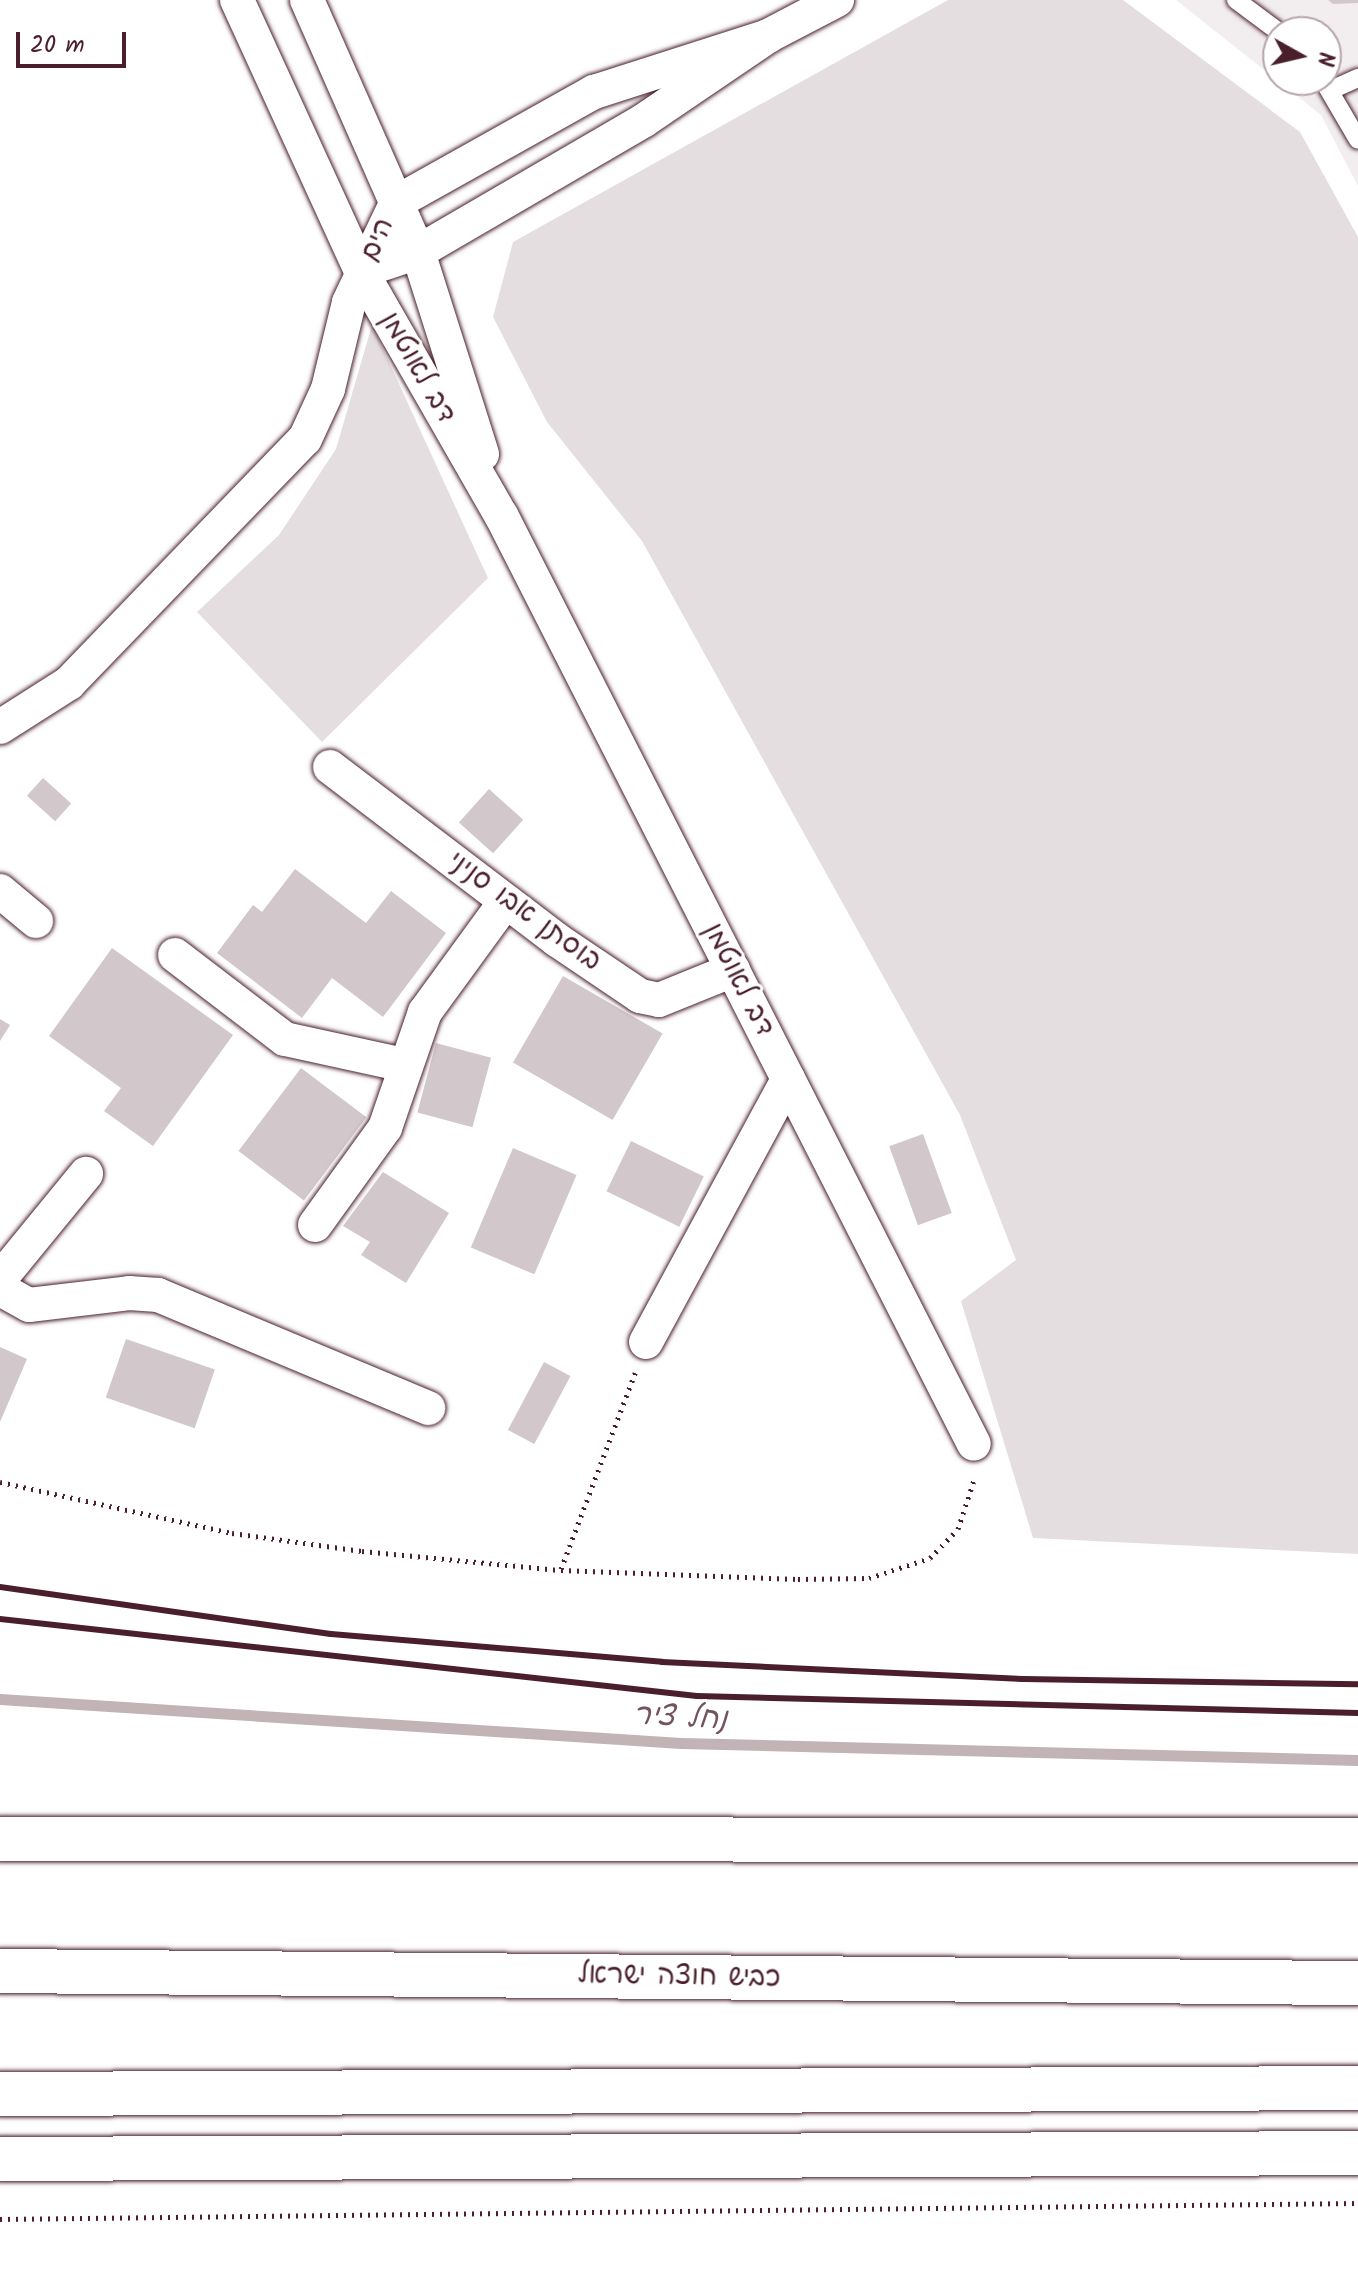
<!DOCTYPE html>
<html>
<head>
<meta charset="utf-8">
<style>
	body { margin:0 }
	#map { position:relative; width:1358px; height:2272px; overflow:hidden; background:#fff; font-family:Kalam,"Playpen Sans Hebrew",sans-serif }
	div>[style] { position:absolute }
	.built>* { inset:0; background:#f2eeef }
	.green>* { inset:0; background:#e5dee0 }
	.stream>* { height:11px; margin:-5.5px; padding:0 5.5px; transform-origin:5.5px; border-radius:5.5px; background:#c1b3b6 }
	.building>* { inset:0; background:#d2c7cb; transform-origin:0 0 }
	.path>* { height:5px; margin-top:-2.5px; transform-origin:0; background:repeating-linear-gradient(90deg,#4a1f2b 0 2px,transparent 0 8px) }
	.roads { filter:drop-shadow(0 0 2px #4a1f2b) drop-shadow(0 0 2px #4a1f2b) }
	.service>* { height:18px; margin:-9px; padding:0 9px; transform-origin:9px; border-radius:9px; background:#fff }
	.minor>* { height:34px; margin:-17px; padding:0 17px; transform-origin:17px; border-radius:17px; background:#fff }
	.primary>* { height:44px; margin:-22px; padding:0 22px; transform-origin:22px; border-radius:22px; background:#fff }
	.motorway>* { height:44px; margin:-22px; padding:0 22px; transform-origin:22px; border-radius:22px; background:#fff }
	.rail>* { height:6px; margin:-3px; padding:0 3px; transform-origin:3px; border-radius:3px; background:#4a1f2b }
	span { translate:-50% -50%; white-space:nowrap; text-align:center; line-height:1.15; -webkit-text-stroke:6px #fff; paint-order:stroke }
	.street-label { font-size:28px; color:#4a1f2b }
	.water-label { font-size:30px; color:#74535c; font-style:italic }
	.north { position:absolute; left:1262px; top:16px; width:80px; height:80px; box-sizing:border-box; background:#fff; border:2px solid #b7a5aa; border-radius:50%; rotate:98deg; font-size:22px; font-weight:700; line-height:32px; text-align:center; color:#4a1f2b }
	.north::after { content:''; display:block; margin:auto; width:28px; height:36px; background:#4a1f2b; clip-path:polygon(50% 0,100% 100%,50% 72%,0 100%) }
	.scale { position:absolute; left:16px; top:32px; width:110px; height:36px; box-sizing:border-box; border:4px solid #4a1f2b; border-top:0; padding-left:10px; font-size:24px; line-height:28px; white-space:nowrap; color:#4a1f2b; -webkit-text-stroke:6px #fff; paint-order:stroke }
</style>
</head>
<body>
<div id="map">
	<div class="built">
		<div style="clip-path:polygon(evenodd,1176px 0,1358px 0,1358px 186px,1321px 115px,1176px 0,1278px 32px,1326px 32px,1326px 80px,1278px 80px,1278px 32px)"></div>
	</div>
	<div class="green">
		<div style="clip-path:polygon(948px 0,1123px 0,1300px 132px,1358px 237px,1358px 1554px,1033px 1538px,961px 1301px,1016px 1260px,960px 1115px,642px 541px,547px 422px,493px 317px,513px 242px)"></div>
		<div style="clip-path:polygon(372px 325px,488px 578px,322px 742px,197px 612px,279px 535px,336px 449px)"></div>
	</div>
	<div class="stream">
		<div style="left:0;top:1699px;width:682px;rotate:3.7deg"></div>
		<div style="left:681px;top:1743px;width:677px;rotate:1.44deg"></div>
	</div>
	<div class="building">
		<div style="clip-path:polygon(1328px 0,1358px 0,1358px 3px,1333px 4px)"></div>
		<div style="left:43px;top:778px;width:38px;height:24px;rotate:42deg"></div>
		<div style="left:489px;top:789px;width:46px;height:45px;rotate:42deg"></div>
		<div style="clip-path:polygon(295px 869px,366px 923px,391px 891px,446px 933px,383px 1017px,332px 978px,302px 1018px,217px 953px,253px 905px,262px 912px)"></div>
		<div style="clip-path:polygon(112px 948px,233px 1035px,153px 1146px,104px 1111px,121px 1088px,49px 1036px)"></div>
		<div style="left:563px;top:976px;width:115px;height:100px;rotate:30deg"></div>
		<div style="clip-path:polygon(0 1019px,10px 1025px,0 1041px)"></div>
		<div style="left:436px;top:1043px;width:57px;height:72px;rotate:15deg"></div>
		<div style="left:301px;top:1068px;width:82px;height:104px;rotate:37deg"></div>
		<div style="left:923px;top:1134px;width:84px;height:36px;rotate:70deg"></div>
		<div style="left:631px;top:1141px;width:81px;height:56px;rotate:26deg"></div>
		<div style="left:513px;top:1148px;width:69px;height:108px;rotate:23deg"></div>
		<div style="clip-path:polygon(383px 1172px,449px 1213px,406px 1283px,361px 1255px,370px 1242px,343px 1226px)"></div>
		<div style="left:126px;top:1339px;width:94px;height:62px;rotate:19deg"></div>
		<div style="clip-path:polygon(0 1347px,27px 1359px,0 1422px)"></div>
		<div style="left:544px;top:1362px;width:30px;height:77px;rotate:28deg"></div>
	</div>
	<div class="path">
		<div style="left:0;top:1482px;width:238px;rotate:12.4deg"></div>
		<div style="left:232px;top:1533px;width:131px;rotate:7.9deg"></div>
		<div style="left:362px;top:1551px;width:200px;rotate:5.5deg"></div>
		<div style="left:561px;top:1570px;width:237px;rotate:2.2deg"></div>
		<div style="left:798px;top:1579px;width:71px;rotate:-0.8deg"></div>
		<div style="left:869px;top:1578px;width:64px;rotate:-18.2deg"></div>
		<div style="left:930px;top:1558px;width:40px;rotate:-46deg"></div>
		<div style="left:958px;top:1529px;width:55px;rotate:-71.9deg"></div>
		<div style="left:561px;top:1569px;width:210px;rotate:-69.3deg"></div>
		<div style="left:0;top:2219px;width:1358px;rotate:-0.68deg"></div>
	</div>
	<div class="roads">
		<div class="service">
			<div style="left:1236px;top:0;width:54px;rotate:36.7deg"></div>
			<div style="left:1323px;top:80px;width:69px;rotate:59.7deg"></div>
			<div style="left:1331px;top:90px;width:30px;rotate:-24deg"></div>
		</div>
		<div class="minor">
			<div style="left:237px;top:0;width:298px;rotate:65.4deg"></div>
			<div style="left:361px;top:271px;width:281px;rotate:60.2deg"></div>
			<div style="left:501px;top:515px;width:1042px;rotate:63.02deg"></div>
			<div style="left:307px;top:0;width:275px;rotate:66.2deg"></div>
			<div style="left:418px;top:252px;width:212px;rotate:72.4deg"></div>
			<div style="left:361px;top:271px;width:60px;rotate:-18.4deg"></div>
			<div style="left:418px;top:252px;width:260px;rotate:-30.2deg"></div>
			<div style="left:643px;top:121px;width:151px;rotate:-34.2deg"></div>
			<div style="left:768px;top:36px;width:78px;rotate:-27.6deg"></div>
			<div style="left:0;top:727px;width:82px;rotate:-32.5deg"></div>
			<div style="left:69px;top:683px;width:339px;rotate:-46deg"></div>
			<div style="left:305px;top:439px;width:55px;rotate:-65.3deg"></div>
			<div style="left:328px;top:389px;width:89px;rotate:-76.4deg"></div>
			<div style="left:349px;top:302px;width:111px;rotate:-64.4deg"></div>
			<div style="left:397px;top:202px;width:226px;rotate:-29.2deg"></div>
			<div style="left:594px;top:92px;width:183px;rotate:-17.8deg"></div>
			<div style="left:330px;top:767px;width:285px;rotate:37.3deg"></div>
			<div style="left:557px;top:940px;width:100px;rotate:34deg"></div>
			<div style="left:640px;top:996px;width:19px;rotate:12deg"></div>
			<div style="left:659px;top:1000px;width:80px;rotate:-22.1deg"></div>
			<div style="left:0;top:891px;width:47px;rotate:39.8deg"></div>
			<div style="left:175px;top:955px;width:138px;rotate:37.4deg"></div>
			<div style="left:285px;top:1039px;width:122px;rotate:12.3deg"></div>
			<div style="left:315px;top:1225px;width:120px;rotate:-54.2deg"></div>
			<div style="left:385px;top:1128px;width:123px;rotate:-71deg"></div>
			<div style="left:425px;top:1012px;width:137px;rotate:-53.9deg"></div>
			<div style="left:0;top:1279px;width:136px;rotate:-50.7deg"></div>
			<div style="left:0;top:1289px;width:33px;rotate:29deg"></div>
			<div style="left:29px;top:1305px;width:101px;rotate:-6.8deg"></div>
			<div style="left:129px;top:1293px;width:29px;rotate:4deg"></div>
			<div style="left:158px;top:1295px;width:293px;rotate:22.7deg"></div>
			<div style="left:646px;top:1342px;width:299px;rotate:-61.6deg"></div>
		</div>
		<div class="primary">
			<div style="left:0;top:2094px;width:1358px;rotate:-0.25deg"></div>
			<div style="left:0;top:2159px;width:1358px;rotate:-0.25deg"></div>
		</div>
		<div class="motorway">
			<div style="left:0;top:1839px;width:1358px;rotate:0.04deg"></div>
			<div style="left:0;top:1971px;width:1358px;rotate:0.51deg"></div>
		</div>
	</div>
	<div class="rail">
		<div style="left:0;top:1587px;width:334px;rotate:8.1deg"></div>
		<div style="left:331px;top:1634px;width:332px;rotate:4.8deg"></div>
		<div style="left:662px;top:1662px;width:361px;rotate:2.7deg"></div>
		<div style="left:1023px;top:1679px;width:335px;rotate:0.9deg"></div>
		<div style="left:0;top:1619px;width:701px;rotate:6.3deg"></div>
		<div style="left:697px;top:1696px;width:661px;rotate:1.47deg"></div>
	</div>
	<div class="street-label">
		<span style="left:378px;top:240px;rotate:-66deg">הים</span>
		<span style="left:417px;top:368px;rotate:60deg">דב לאוטמן</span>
		<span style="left:524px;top:912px;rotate:36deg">בוסתן אבו סניני</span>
		<span style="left:738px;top:980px;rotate:63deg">דב לאוטמן</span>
		<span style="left:679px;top:1977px;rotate:1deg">כביש חוצה ישראל</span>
	</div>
	<div class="water-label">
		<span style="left:680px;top:1718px;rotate:3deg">נחל ציר</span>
	</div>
	<div class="north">N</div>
	<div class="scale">20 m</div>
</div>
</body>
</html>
